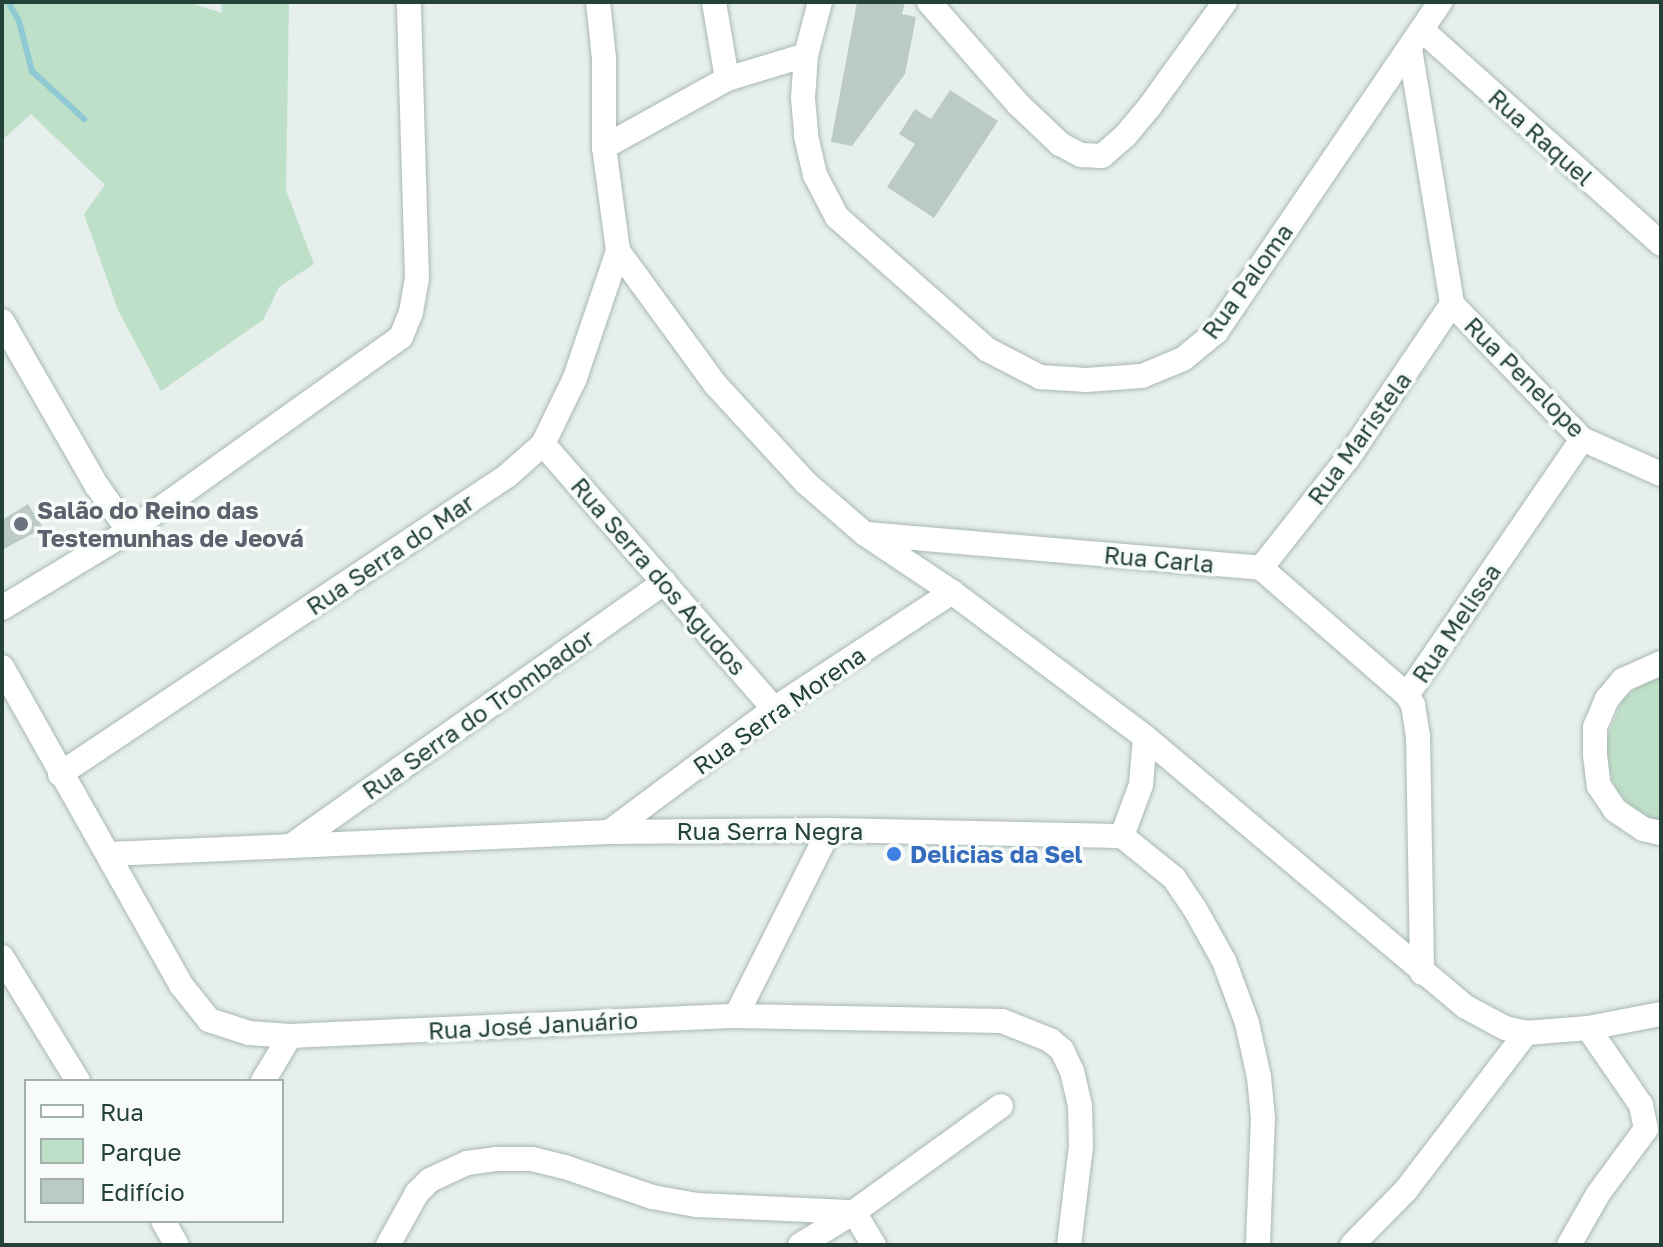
<!DOCTYPE html>
<html>
<head>
<meta charset="utf-8">
<style>
	body { margin:0 }
	#map { position:relative; width:1663px; height:1247px; overflow:hidden; background:#e6efeb; font-family:"Golos Text",sans-serif }
	div>[style] { position:absolute }
	.green>* { inset:0; background:#bfe0c8 }
	.stream>* { height:6px; margin:-3px; padding:0 3px; transform-origin:3px; border-radius:3px; background:#8ec9d4 }
	.building>* { inset:0; background:#bbcac4 }
	.roads { filter:drop-shadow(0 0 2px #a8b8b2) drop-shadow(0 0 2px #a8b8b2) }
	.minor>* { height:24px; margin:-12px; padding:0 12px; transform-origin:12px; border-radius:12px; background:#fff }
	.dots>* { width:22px; height:22px; translate:-50% -50%; box-sizing:border-box; border:4px solid #f7fbf9; border-radius:50% }
	span { translate:-50% -50%; white-space:nowrap; text-align:center; line-height:1.15; -webkit-text-stroke:7px #f7fbf9; paint-order:stroke }
	.street-label { font-size:24px; color:#24423a }
	.worship-label { font-size:24px; color:#5b616d; font-weight:700 }
	.left { translate:0 -50%; text-align:left }
	.shop-label { font-size:24px; color:#366cbe; font-weight:700 }
	.frame { position:absolute; inset:0; border:4px solid #24423a; pointer-events:none }
	.legend { position:absolute; left:24px; top:1079px; width:260px; height:144px; box-sizing:border-box; background:#f7fbf9; border:2px solid #a3b1ad; margin:0; padding:10px 14px; list-style:none; font-size:24px; color:#24423a }
	.legend li { display:flex; align-items:center; gap:16px; height:40px }
	.legend b { width:40px; border:2px solid #a3b1ad }
</style>
</head>
<body>
<div id="map">
	<div class="green">
		<div style="clip-path:polygon(2px 2px,188px 2px,222px 13px,221px 2px,289px 2px,286px 190px,314px 264px,279px 287px,263px 320px,161px 391px,118px 310px,84px 214px,105px 185px,31px 114px,2px 140px)"></div>
		<div style="clip-path:polygon(1661px 675px,1661px 826px,1634px 811px,1617px 790px,1607px 765px,1607px 737px,1623px 699px,1645px 681px)"></div>
	</div>
	<div class="stream">
		<div style="left:8px;top:2px;width:22px;rotate:60deg"></div>
		<div style="left:19px;top:21px;width:52px;rotate:75.4deg"></div>
		<div style="left:32px;top:71px;width:71px;rotate:42.7deg"></div>
	</div>
	<div class="building">
		<div style="clip-path:polygon(857px 2px,905px 2px,902px 14px,916px 17px,905px 74px,852px 146px,831px 142px)"></div>
		<div style="clip-path:polygon(950px 90px,998px 121px,934px 218px,887px 187px,915px 144px,899px 134px,915px 109px,931px 119px)"></div>
		<div style="clip-path:polygon(28px 504px,43px 528px,2px 550px,2px 520px)"></div>
	</div>
	<div class="roads">
		<div class="minor">
			<div style="left:598px;top:2px;width:56px;rotate:83.9deg"></div>
			<div style="left:604px;top:58px;width:89px;rotate:90deg"></div>
			<div style="left:604px;top:147px;width:105px;rotate:82.3deg"></div>
			<div style="left:618px;top:251px;width:165px;rotate:53.9deg"></div>
			<div style="left:715px;top:384px;width:134px;rotate:47.4deg"></div>
			<div style="left:806px;top:483px;width:78px;rotate:40.8deg"></div>
			<div style="left:865px;top:534px;width:105px;rotate:33.7deg"></div>
			<div style="left:952px;top:592px;width:241px;rotate:36.9deg"></div>
			<div style="left:1145px;top:737px;width:419px;rotate:40.1deg"></div>
			<div style="left:1466px;top:1007px;width:44px;rotate:28.3deg"></div>
			<div style="left:1505px;top:1028px;width:22px;rotate:13deg"></div>
			<div style="left:1526px;top:1033px;width:62px;rotate:-4.6deg"></div>
			<div style="left:1588px;top:1028px;width:74px;rotate:-10.9deg"></div>
			<div style="left:714px;top:2px;width:78px;rotate:80.4deg"></div>
			<div style="left:929px;top:2px;width:137px;rotate:48.9deg"></div>
			<div style="left:1019px;top:105px;width:57px;rotate:43.6deg"></div>
			<div style="left:1060px;top:144px;width:24px;rotate:28deg"></div>
			<div style="left:1081px;top:155px;width:21px;rotate:3deg"></div>
			<div style="left:1102px;top:156px;width:30px;rotate:-41deg"></div>
			<div style="left:1125px;top:136px;width:39px;rotate:-50deg"></div>
			<div style="left:1150px;top:106px;width:128px;rotate:-54.2deg"></div>
			<div style="left:1422px;top:30px;width:321px;rotate:41.8deg"></div>
			<div style="left:1410px;top:49px;width:258px;rotate:80.6deg"></div>
			<div style="left:1452px;top:304px;width:187px;rotate:46.1deg"></div>
			<div style="left:1582px;top:439px;width:86px;rotate:23.9deg"></div>
			<div style="left:806px;top:55px;width:43px;rotate:94deg"></div>
			<div style="left:803px;top:98px;width:38px;rotate:85deg"></div>
			<div style="left:806px;top:136px;width:40px;rotate:77deg"></div>
			<div style="left:815px;top:175px;width:47px;rotate:62.4deg"></div>
			<div style="left:837px;top:217px;width:201px;rotate:41.4deg"></div>
			<div style="left:988px;top:350px;width:59px;rotate:27.4deg"></div>
			<div style="left:1040px;top:377px;width:46px;rotate:3.7deg"></div>
			<div style="left:1086px;top:380px;width:56px;rotate:-4.1deg"></div>
			<div style="left:1142px;top:376px;width:44px;rotate:-22.5deg"></div>
			<div style="left:1183px;top:359px;width:43px;rotate:-39.3deg"></div>
			<div style="left:1216px;top:332px;width:399px;rotate:-55.8deg"></div>
			<div style="left:604px;top:147px;width:141px;rotate:-28.9deg"></div>
			<div style="left:727px;top:79px;width:83px;rotate:-16.9deg"></div>
			<div style="left:806px;top:55px;width:55px;rotate:-75.2deg"></div>
			<div style="left:2px;top:321px;width:190px;rotate:60.1deg"></div>
			<div style="left:97px;top:486px;width:55px;rotate:54.6deg"></div>
			<div style="left:543px;top:444px;width:352px;rotate:48.9deg"></div>
			<div style="left:867px;top:534px;width:395px;rotate:4.9deg"></div>
			<div style="left:1261px;top:568px;width:194px;rotate:41deg"></div>
			<div style="left:1407px;top:695px;width:12px;rotate:59deg"></div>
			<div style="left:1413px;top:705px;width:31px;rotate:81deg"></div>
			<div style="left:1418px;top:736px;width:237px;rotate:89deg"></div>
			<div style="left:1261px;top:568px;width:140px;rotate:-51.7deg"></div>
			<div style="left:1348px;top:458px;width:186px;rotate:-56deg"></div>
			<div style="left:2px;top:608px;width:149px;rotate:-31.2deg"></div>
			<div style="left:129px;top:531px;width:334px;rotate:-35.5deg"></div>
			<div style="left:401px;top:337px;width:27px;rotate:-68deg"></div>
			<div style="left:411px;top:312px;width:35px;rotate:-80deg"></div>
			<div style="left:417px;top:278px;width:276px;rotate:-91.7deg"></div>
			<div style="left:1661px;top:663px;width:42px;rotate:155.9deg"></div>
			<div style="left:1623px;top:680px;width:25px;rotate:130deg"></div>
			<div style="left:1607px;top:699px;width:30px;rotate:113deg"></div>
			<div style="left:1595px;top:727px;width:28px;rotate:90deg"></div>
			<div style="left:1595px;top:755px;width:31px;rotate:83deg"></div>
			<div style="left:1599px;top:786px;width:29px;rotate:56deg"></div>
			<div style="left:1615px;top:810px;width:34px;rotate:34deg"></div>
			<div style="left:1643px;top:829px;width:18px;rotate:13deg"></div>
			<div style="left:2px;top:667px;width:365px;rotate:60.6deg"></div>
			<div style="left:181px;top:985px;width:45px;rotate:51.3deg"></div>
			<div style="left:209px;top:1020px;width:42px;rotate:18deg"></div>
			<div style="left:249px;top:1033px;width:41px;rotate:4.2deg"></div>
			<div style="left:290px;top:1036px;width:446px;rotate:-2.6deg"></div>
			<div style="left:736px;top:1016px;width:266px;rotate:1.1deg"></div>
			<div style="left:1002px;top:1021px;width:52px;rotate:21.6deg"></div>
			<div style="left:1050px;top:1040px;width:16px;rotate:40deg"></div>
			<div style="left:1062px;top:1050px;width:23px;rotate:65deg"></div>
			<div style="left:1072px;top:1071px;width:36px;rotate:77deg"></div>
			<div style="left:1080px;top:1106px;width:40px;rotate:88.6deg"></div>
			<div style="left:1081px;top:1146px;width:100px;rotate:96.9deg"></div>
			<div style="left:1407px;top:695px;width:310px;rotate:-55.6deg"></div>
			<div style="left:60px;top:774px;width:537px;rotate:-33.69deg"></div>
			<div style="left:507px;top:476px;width:48px;rotate:-41.6deg"></div>
			<div style="left:543px;top:444px;width:73px;rotate:-64.1deg"></div>
			<div style="left:575px;top:378px;width:134px;rotate:-71.3deg"></div>
			<div style="left:609px;top:832px;width:206px;rotate:-36.7deg"></div>
			<div style="left:774px;top:709px;width:213px;rotate:-33.3deg"></div>
			<div style="left:1122px;top:836px;width:54px;rotate:-69.6deg"></div>
			<div style="left:1141px;top:785px;width:48px;rotate:-85.2deg"></div>
			<div style="left:292px;top:845px;width:456px;rotate:-35.2deg"></div>
			<div style="left:109px;top:854px;width:500px;rotate:-2.52deg"></div>
			<div style="left:609px;top:832px;width:220px;rotate:-0.5deg"></div>
			<div style="left:829px;top:830px;width:293px;rotate:1.2deg"></div>
			<div style="left:1122px;top:836px;width:67px;rotate:38.9deg"></div>
			<div style="left:1174px;top:878px;width:37px;rotate:56deg"></div>
			<div style="left:1195px;top:909px;width:60px;rotate:60.9deg"></div>
			<div style="left:1224px;top:961px;width:66px;rotate:69.6deg"></div>
			<div style="left:1247px;top:1023px;width:55px;rotate:77.5deg"></div>
			<div style="left:1259px;top:1077px;width:41px;rotate:84.4deg"></div>
			<div style="left:1263px;top:1118px;width:127px;rotate:92.3deg"></div>
			<div style="left:2px;top:957px;width:145px;rotate:58.5deg"></div>
			<div style="left:736px;top:1016px;width:208px;rotate:-63.4deg"></div>
			<div style="left:263px;top:1081px;width:52px;rotate:-59deg"></div>
			<div style="left:854px;top:1212px;width:39px;rotate:59deg"></div>
			<div style="left:163px;top:1221px;width:28px;rotate:60deg"></div>
			<div style="left:388px;top:1245px;width:60px;rotate:-60.9deg"></div>
			<div style="left:417px;top:1193px;width:18px;rotate:-45deg"></div>
			<div style="left:430px;top:1180px;width:41px;rotate:-24.7deg"></div>
			<div style="left:467px;top:1163px;width:30px;rotate:-8deg"></div>
			<div style="left:497px;top:1159px;width:35px"></div>
			<div style="left:532px;top:1159px;width:34px;rotate:14deg"></div>
			<div style="left:565px;top:1167px;width:92px;rotate:19deg"></div>
			<div style="left:652px;top:1197px;width:46px;rotate:10.1deg"></div>
			<div style="left:697px;top:1205px;width:157px;rotate:2.6deg"></div>
			<div style="left:800px;top:1245px;width:63px;rotate:-31.4deg"></div>
			<div style="left:854px;top:1212px;width:181px;rotate:-35.8deg"></div>
			<div style="left:1352px;top:1245px;width:77px;rotate:-45.5deg"></div>
			<div style="left:1406px;top:1190px;width:198px;rotate:-52.6deg"></div>
			<div style="left:1569px;top:1245px;width:59px;rotate:-60.4deg"></div>
			<div style="left:1598px;top:1194px;width:81px;rotate:-53.6deg"></div>
			<div style="left:1646px;top:1129px;width:25px;rotate:-102deg"></div>
			<div style="left:1641px;top:1105px;width:93px;rotate:-124.5deg"></div>
		</div>
	</div>
	<div class="dots">
		<div style="left:21px;top:524px;background:#6b7280"></div>
		<div style="left:894px;top:854px;background:#3f7fe0"></div>
	</div>
	<div class="street-label">
		<span style="left:1541px;top:137px;rotate:42deg">Rua Raquel</span>
		<span style="left:1247px;top:281px;rotate:-54deg">Rua Paloma</span>
		<span style="left:1525px;top:377px;rotate:45deg">Rua Penelope</span>
		<span style="left:1359px;top:438px;rotate:-54deg">Rua Maristela</span>
		<span style="left:390px;top:554px;rotate:-34deg">Rua Serra do Mar</span>
		<span style="left:1159px;top:559px;rotate:5deg">Rua Carla</span>
		<span style="left:659px;top:576px;rotate:49deg">Rua Serra dos Agudos</span>
		<span style="left:1456px;top:623px;rotate:-56deg">Rua Melissa</span>
		<span style="left:779px;top:710px;rotate:-35deg">Rua Serra Morena</span>
		<span style="left:478px;top:714px;rotate:-35deg">Rua Serra do Trombador</span>
		<span style="left:770px;top:831px">Rua Serra Negra</span>
		<span style="left:533px;top:1025px;rotate:-3deg">Rua José Januário</span>
	</div>
	<div class="worship-label">
		<span class="left" style="left:37px;top:524px">Salão do Reino das<br>Testemunhas de Jeová</span>
	</div>
	<div class="shop-label">
		<span class="left" style="left:910px;top:854px">Delicias da Sel</span>
	</div>
	<div class="frame"></div>
	<ul class="legend">
	<li><b style="height:10px;background:#fff"></b>Rua</li>
	<li><b style="height:22px;background:#bfe0c8"></b>Parque</li>
	<li><b style="height:22px;background:#bbcac4"></b>Edifício</li>
	</ul>
</div>
</body>
</html>
